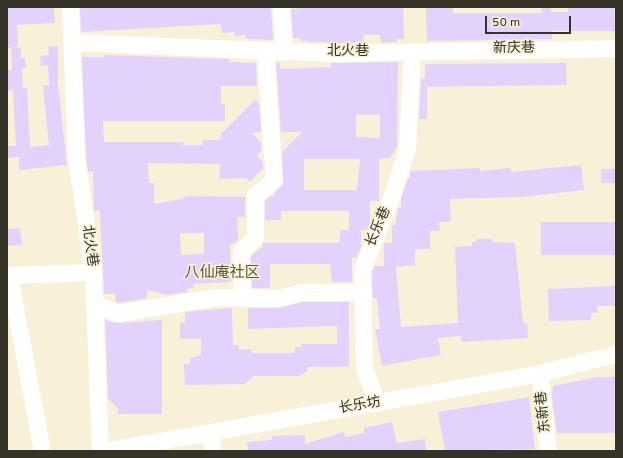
<!DOCTYPE html>
<html>
<head>
<meta charset="utf-8">
<style>
	body { margin:0 }
	#map { position:relative; width:623px; height:458px; overflow:hidden; background:#f8f1d7; font-family:Overpass,"Noto Sans SC",sans-serif }
	div>[style] { position:absolute }
	.building>* { inset:0; background:#e3d2fc; transform-origin:0 0 }
	.minor>* { height:17px; margin:-8.5px; padding:0 8.5px; transform-origin:8.5px; border-radius:8.5px; background:#fff }
	span { translate:-50% -50%; white-space:nowrap; text-align:center; line-height:1.15; -webkit-text-stroke:3px #f8f1d7; paint-order:stroke }
	.street-label { font-size:14px; color:#363329 }
	.neighbourhood-label { font-size:15px; color:#5e5741 }
	.frame { position:absolute; inset:0; border:8px solid #363329; pointer-events:none }
	.scale { position:absolute; left:485px; top:16px; width:86px; height:18px; box-sizing:border-box; border:2px solid #363329; border-top:0; padding-left:5px; font-size:12px; line-height:14px; white-space:nowrap; color:#363329; -webkit-text-stroke:3px #f8f1d7; paint-order:stroke }
</style>
</head>
<body>
<div id="map">
	<div class="building">
		<div style="clip-path:polygon(7px 7px,54px 7px,55px 23px,17px 25px,18px 47px,8px 48px)"></div>
		<div style="clip-path:polygon(80px 7px,271px 7px,273px 40px,246px 39px,246px 35px,235px 36px,235px 32px,222px 33px,221px 24px,81px 32px)"></div>
		<div style="clip-path:polygon(315px 7px,403px 7px,404px 39px,397px 39px,397px 42px,381px 42px,380px 35px,363px 35px,364px 43px,339px 43px,301px 41px,301px 38px,293px 38px,291px 9px)"></div>
		<div style="clip-path:polygon(426px 7px,453px 7px,453px 13px,542px 13px,542px 7px,551px 7px,551px 12px,568px 12px,568px 7px,615px 7px,615px 31px,552px 31px,552px 39px,427px 41px)"></div>
		<div style="clip-path:polygon(58px 46px,58px 83px,67px 165px,19px 170px,19px 157px,7px 158px,7px 146px,16px 146px,13px 90px,7px 91px,7px 70px,12px 70px,11px 48px,21px 48px,21px 58px,25px 58px,26px 68px,22px 68px,23px 88px,27px 88px,30px 147px,49px 145px,43px 86px,49px 85px,48px 65px,41px 66px,40px 56px,49px 55px,48px 47px)"></div>
		<div style="clip-path:polygon(evenodd,104px 55px,229px 59px,229px 62px,256px 63px,257px 86px,221px 86px,221px 104px,225px 104px,225px 121px,103px 121px,104px 142px,183px 142px,183px 145px,203px 145px,203px 140px,220px 140px,221px 134px,255px 100px,259px 104px,261px 132px,252px 133px,261px 142px,262px 150px,257px 156px,263px 162px,263px 168px,250px 182px,246px 178px,219px 179px,220px 164px,148px 163px,149px 183px,154px 183px,154px 204px,181px 199px,186px 196px,245px 197px,245px 217px,237px 217px,238px 241px,230px 245px,231px 282px,193px 284px,193px 288px,188px 288px,187px 292px,167px 295px,147px 290px,147px 298px,118px 303px,116px 302px,115px 294px,104px 294px,100px 211px,94px 211px,93px 171px,88px 172px,86px 156px,82px 57px,104px 57px,104px 55px,180px 233px,204px 233px,204px 254px,181px 255px,180px 233px)"></div>
		<div style="clip-path:polygon(evenodd,398px 62px,397px 146px,390px 158px,379px 159px,379px 201px,370px 201px,370px 223px,367px 230px,361px 230px,361px 247px,356px 258px,352px 258px,352px 282px,332px 282px,330px 264px,270px 264px,270px 288px,252px 288px,251px 256px,262px 247px,263px 243px,339px 243px,341px 230px,349px 230px,349px 211px,281px 211px,281px 220px,265px 220px,265px 201px,271px 196px,275px 196px,275px 192px,283px 184px,282px 152px,302px 132px,281px 132px,276px 63px,280px 63px,280px 69px,331px 67px,331px 63px,398px 62px,356px 115px,380px 115px,380px 138px,356px 137px,356px 115px,398px 62px,304px 159px,360px 159px,357px 190px,304px 190px,304px 159px)"></div>
		<div style="clip-path:polygon(566px 63px,567px 85px,427px 87px,427px 119px,419px 119px,421px 79px,425px 79px,425px 64px)"></div>
		<div style="clip-path:polygon(581px 165px,584px 190px,522px 197px,450px 199px,451px 222px,439px 222px,440px 231px,430px 231px,430px 249px,415px 249px,415px 265px,396px 267px,401px 327px,458px 323px,455px 247px,472px 246px,472px 242px,477px 242px,477px 239px,493px 239px,493px 242px,515px 243px,523px 323px,527px 323px,528px 338px,462px 342px,461px 336px,438px 338px,441px 355px,382px 366px,375px 329px,380px 329px,377px 298px,373px 298px,372px 272px,374px 266px,384px 266px,384px 243px,392px 243px,392px 226px,396px 223px,398px 208px,401px 208px,401px 199px,408px 178px,410px 178px,410px 171px,480px 168px,480px 171px,511px 168px,511px 172px)"></div>
		<div style="left:616px;top:169px;width:14px;height:15px;rotate:90deg"></div>
		<div style="left:616px;top:222px;width:33px;height:75px;rotate:90deg"></div>
		<div style="clip-path:polygon(20px 228px,22px 245px,7px 246px,7px 229px)"></div>
		<div style="clip-path:polygon(616px 286px,616px 306px,597px 306px,598px 313px,591px 313px,591px 320px,549px 321px,548px 289px)"></div>
		<div style="clip-path:polygon(303px 302px,349px 302px,349px 367px,308px 367px,307px 372px,299px 376px,254px 376px,245px 384px,185px 385px,184px 364px,190px 364px,190px 358px,201px 355px,201px 339px,180px 339px,180px 323px,185px 323px,185px 312px,232px 308px,233px 345px,239px 345px,239px 350px,251px 349px,251px 353px,295px 353px,295px 347px,301px 347px,301px 344px,337px 344px,337px 326px,248px 329px,248px 308px,278px 308px)"></div>
		<div style="clip-path:polygon(105px 320px,118px 323px,162px 320px,162px 414px,118px 414px,118px 409px,108px 398px)"></div>
		<div style="clip-path:polygon(598px 377px,616px 377px,616px 433px,557px 433px,552px 397px,553px 386px)"></div>
		<div style="clip-path:polygon(529px 397px,535px 449px,445px 451px,438px 412px)"></div>
		<div style="clip-path:polygon(392px 422px,397px 443px,425px 439px,426px 451px,248px 451px,247px 442px,272px 440px,272px 436px,305px 435px,305px 444px,344px 432px,345px 437px,364px 433px,364px 428px)"></div>
	</div>
	<div class="minor">
		<div style="left:70px;top:7px;width:150px;rotate:87.7deg"></div>
		<div style="left:76px;top:157px;width:116px;rotate:81.6deg"></div>
		<div style="left:93px;top:272px;width:179px;rotate:87.8deg"></div>
		<div style="left:281px;top:7px;width:45px;rotate:86.2deg"></div>
		<div style="left:71px;top:42px;width:268px;rotate:2.4deg"></div>
		<div style="left:339px;top:53px;width:277px;rotate:-1deg"></div>
		<div style="left:7px;top:275px;width:86px;rotate:-2deg"></div>
		<div style="left:9px;top:275px;width:179px;rotate:79.4deg"></div>
		<div style="left:242px;top:298px;width:46px;rotate:-91.2deg"></div>
		<div style="left:241px;top:252px;width:21px;rotate:-47deg"></div>
		<div style="left:255px;top:237px;width:42px;rotate:-90deg"></div>
		<div style="left:255px;top:195px;width:24px;rotate:-38deg"></div>
		<div style="left:274px;top:180px;width:129px;rotate:-94deg"></div>
		<div style="left:94px;top:304px;width:25px;rotate:21deg"></div>
		<div style="left:117px;top:313px;width:101px;rotate:-9.1deg"></div>
		<div style="left:217px;top:297px;width:61px;rotate:0.9deg"></div>
		<div style="left:278px;top:298px;width:25px;rotate:-14deg"></div>
		<div style="left:302px;top:292px;width:60px"></div>
		<div style="left:539px;top:373px;width:79px;rotate:83.4deg"></div>
		<div style="left:377px;top:403px;width:38px;rotate:-110deg"></div>
		<div style="left:364px;top:367px;width:97px;rotate:-91.2deg"></div>
		<div style="left:362px;top:270px;width:78px;rotate:-68.1deg"></div>
		<div style="left:391px;top:198px;width:52px;rotate:-72.3deg"></div>
		<div style="left:407px;top:148px;width:97px;rotate:-87deg"></div>
		<div style="left:210px;top:433px;width:18px;rotate:81deg"></div>
		<div style="left:103px;top:451px;width:443px;rotate:-10.1deg"></div>
		<div style="left:539px;top:373px;width:79px;rotate:-13.9deg"></div>
	</div>
	<div class="street-label">
		<span style="left:514px;top:49px;rotate:-1deg">新庆巷</span>
		<span style="left:348px;top:52px">北火巷</span>
		<span style="left:379px;top:227px;rotate:-67deg">长乐巷</span>
		<span style="left:89px;top:246px;rotate:82deg">北火巷</span>
		<span style="left:360px;top:406px;rotate:-10deg">长乐坊</span>
		<span style="left:544px;top:412px;rotate:-96deg">东新巷</span>
	</div>
	<div class="neighbourhood-label">
		<span style="left:222px;top:274px">八仙庵社区</span>
	</div>
	<div class="frame"></div>
	<div class="scale">50 m</div>
</div>
</body>
</html>
